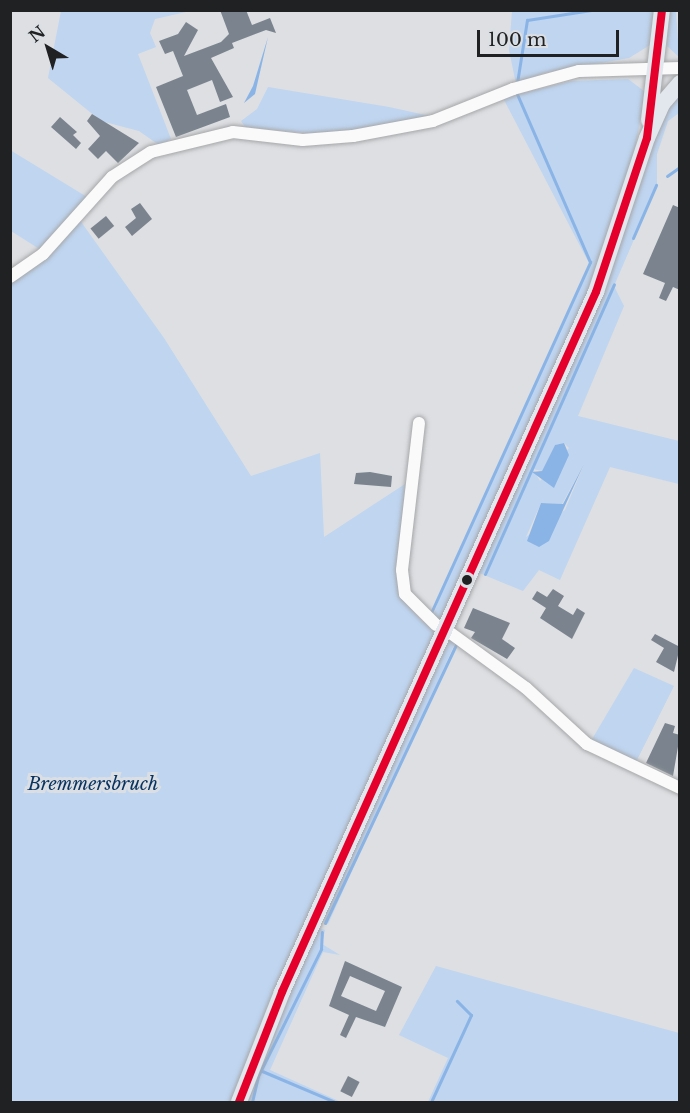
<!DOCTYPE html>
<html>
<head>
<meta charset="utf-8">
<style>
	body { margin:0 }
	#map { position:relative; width:690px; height:1113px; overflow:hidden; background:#dddfe2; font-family:"Libre Baskerville",serif }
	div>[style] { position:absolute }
	.green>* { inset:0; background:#bfd5f0 }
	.water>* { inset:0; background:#8ab4e6 }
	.stream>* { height:3px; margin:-1.5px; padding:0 1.5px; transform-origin:1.5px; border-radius:1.5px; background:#8ab4e6 }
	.building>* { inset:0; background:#7b848e; transform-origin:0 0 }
	.roads { filter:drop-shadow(0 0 2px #a6a7a9) drop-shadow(0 0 2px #a6a7a9) }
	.minor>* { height:12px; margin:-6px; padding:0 6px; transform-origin:6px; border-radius:6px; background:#fafafb }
	.major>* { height:16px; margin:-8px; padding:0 8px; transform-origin:8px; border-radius:8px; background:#e2e7ed }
	.bus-1>* { height:8px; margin:-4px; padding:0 4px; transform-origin:4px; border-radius:4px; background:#e4002b }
	.dots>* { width:16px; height:16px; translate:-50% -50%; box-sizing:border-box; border:3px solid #dbdfe4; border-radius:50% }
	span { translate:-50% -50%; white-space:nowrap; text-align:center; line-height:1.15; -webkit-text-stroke:6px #dbdfe4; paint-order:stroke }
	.park-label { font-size:18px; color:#08325f; font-style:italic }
	.frame { position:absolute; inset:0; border:12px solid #202123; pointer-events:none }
	.north { position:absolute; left:18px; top:18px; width:60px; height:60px; -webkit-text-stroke:4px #dbdfe4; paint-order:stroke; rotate:322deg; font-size:16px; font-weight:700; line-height:24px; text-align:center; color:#202123 }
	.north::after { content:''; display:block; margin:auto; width:21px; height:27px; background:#202123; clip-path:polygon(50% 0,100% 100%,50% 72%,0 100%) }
	.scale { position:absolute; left:477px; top:30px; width:142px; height:27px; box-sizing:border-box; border:3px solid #202123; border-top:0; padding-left:8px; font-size:18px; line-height:21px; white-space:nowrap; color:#202123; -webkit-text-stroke:4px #dbdfe4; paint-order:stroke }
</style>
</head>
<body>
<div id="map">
	<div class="green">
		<div style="clip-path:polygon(61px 11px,190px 11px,155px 19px,150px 33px,156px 47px,138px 54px,171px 139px,159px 145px,139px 131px,101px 121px,48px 78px)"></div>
		<div style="clip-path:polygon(512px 11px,654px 11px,650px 45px,629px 58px,544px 73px,516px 84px,509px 50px)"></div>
		<div style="clip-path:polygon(668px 11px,676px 11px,679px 57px,667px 46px)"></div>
		<div style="clip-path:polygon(628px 79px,644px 91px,643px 106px,631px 169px,599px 271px,440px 620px,433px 616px,444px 585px,590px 265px,503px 98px,571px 81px)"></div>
		<div style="clip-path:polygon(268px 87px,389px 107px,430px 116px,327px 135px,245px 127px,241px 121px,257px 109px)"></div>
		<div style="clip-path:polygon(evenodd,679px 88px,679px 113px,668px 121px,657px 154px,657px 186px,614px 286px,624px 306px,578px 416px,679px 441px,679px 484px,610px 467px,560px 580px,539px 570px,523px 591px,477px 572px,609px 275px,662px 114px,679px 88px,564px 443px,569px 448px,540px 481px,533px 469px,542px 471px,555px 445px,564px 443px,679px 88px,584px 464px,565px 510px,526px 537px,541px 503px,562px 504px,584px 464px)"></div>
		<div style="clip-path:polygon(10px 150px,87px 197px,41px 250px,11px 231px)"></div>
		<div style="clip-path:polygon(79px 219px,164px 338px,251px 476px,320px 453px,324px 537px,405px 484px,398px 577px,403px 600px,423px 622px,432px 619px,435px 631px,235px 1102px,11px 1102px,10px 282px)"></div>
		<div style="clip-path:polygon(449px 641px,456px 641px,328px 924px,321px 920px)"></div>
		<div style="clip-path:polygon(634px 668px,674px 686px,635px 764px,591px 741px)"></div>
		<div style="clip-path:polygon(318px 928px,325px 930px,322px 944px,340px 955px,323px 952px,270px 1070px,341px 1102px,245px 1102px)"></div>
		<div style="clip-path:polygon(436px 966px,679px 1033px,679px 1102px,428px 1102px,448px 1058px,399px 1035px)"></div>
	</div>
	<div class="water">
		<div style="clip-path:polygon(268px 37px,255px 94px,244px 103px,253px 86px)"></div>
		<div style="clip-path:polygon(564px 443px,569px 455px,554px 488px,532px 472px,542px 471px,555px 445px)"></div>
		<div style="clip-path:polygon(584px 464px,549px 541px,539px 547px,527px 541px,541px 503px,563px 504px)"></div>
	</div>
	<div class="stream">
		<div style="left:517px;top:83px;width:64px;rotate:-81deg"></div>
		<div style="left:527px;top:20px;width:65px;rotate:-8.9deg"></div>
		<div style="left:667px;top:176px;width:16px;rotate:-35deg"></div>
		<div style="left:633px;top:238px;width:58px;rotate:-66.5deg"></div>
		<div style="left:485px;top:574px;width:317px;rotate:-66deg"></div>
		<div style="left:430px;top:615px;width:388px;rotate:-65.6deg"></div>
		<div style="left:590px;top:262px;width:183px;rotate:-113.5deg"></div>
		<div style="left:325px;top:923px;width:310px;rotate:-64.8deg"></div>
		<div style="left:262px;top:1071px;width:79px;rotate:23deg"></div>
		<div style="left:252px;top:1102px;width:27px;rotate:-77deg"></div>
		<div style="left:258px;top:1076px;width:142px;rotate:-63.6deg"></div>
		<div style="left:321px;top:949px;width:17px;rotate:-87deg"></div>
		<div style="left:431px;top:1102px;width:96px;rotate:-65.3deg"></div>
		<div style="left:471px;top:1015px;width:20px;rotate:-135deg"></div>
	</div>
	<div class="building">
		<div style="clip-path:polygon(220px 10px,246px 10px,252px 25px,270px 18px,276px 33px,266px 30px,232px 43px,234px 48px,211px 58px,233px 97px,220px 102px,212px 80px,187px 90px,197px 115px,226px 104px,230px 117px,176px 137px,156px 87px,183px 76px,173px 51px,165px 54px,159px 41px,178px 34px,186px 22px,198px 30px,184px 56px,221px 42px,229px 34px)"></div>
		<div style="clip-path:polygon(92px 114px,139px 143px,118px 163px,106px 151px,98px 159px,88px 149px,100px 136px,87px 121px)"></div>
		<div style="clip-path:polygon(60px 117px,77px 132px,73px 135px,81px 143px,76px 149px,51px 127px)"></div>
		<div style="clip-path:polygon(140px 203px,152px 219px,132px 236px,125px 227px,136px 218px,131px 209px)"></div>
		<div style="clip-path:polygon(673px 205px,680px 208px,680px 290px,673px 287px,666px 301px,659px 298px,665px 283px,643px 274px)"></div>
		<div style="left:106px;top:216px;width:13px;height:20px;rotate:51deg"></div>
		<div style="clip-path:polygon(370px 472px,392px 476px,391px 487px,354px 484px,356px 473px)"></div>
		<div style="clip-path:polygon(553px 589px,564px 596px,558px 606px,573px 615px,577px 608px,585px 613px,572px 639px,540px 618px,546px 608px,532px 599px,537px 591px,547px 597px)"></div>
		<div style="clip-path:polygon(473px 608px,510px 623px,502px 639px,515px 648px,507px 659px,471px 638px,475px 632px,464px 628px)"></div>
		<div style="clip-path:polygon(655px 634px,680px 647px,674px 672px,656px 662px,664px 648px,651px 640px)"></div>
		<div style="clip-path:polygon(665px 723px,675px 726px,673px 733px,680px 735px,673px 776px,646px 763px)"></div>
		<div style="clip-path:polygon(evenodd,345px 961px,402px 987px,385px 1027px,356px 1017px,346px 1038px,340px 1035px,349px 1015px,329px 1006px,345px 961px,350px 976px,385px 991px,376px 1011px,341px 996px,350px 976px)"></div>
		<div style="left:348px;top:1076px;width:13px;height:17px;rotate:27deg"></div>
	</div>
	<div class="roads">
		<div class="minor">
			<div style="left:10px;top:277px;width:40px;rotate:-34.9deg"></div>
			<div style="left:43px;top:254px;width:103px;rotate:-48.1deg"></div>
			<div style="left:112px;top:177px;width:46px;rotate:-32.7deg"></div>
			<div style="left:151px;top:152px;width:84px;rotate:-13.7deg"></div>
			<div style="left:233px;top:132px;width:70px;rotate:6.5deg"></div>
			<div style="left:303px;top:140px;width:50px;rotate:-4.6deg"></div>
			<div style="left:353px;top:136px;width:81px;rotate:-10.6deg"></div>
			<div style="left:433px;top:121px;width:86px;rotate:-21.8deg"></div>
			<div style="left:513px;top:89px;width:68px;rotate:-15.3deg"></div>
			<div style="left:579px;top:71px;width:101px;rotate:-1.7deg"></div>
			<div style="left:419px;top:423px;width:148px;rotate:96.6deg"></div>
			<div style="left:402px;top:570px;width:24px;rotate:83deg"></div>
			<div style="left:405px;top:594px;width:44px;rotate:45deg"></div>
			<div style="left:445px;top:629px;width:100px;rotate:36.1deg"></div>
			<div style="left:526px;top:688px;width:83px;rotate:42.6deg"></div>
			<div style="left:587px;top:744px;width:103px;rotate:25.3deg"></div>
		</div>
		<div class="major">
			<div style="left:649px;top:120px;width:111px;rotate:-83.3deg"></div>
			<div style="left:239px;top:1102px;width:118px;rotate:-68.6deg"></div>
			<div style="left:282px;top:992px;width:767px;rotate:-65.84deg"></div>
			<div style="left:596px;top:292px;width:162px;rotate:-71.7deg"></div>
			<div style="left:647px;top:138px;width:37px;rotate:-66deg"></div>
			<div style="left:662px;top:104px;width:28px;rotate:-49deg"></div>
		</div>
	</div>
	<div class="bus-1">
		<div style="left:239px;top:1102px;width:118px;rotate:-68.6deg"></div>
		<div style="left:282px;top:992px;width:767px;rotate:-65.84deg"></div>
		<div style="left:596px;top:292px;width:162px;rotate:-71.7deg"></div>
		<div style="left:647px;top:138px;width:129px;rotate:-83.3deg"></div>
	</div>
	<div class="dots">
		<div style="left:467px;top:580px;background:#202123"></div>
	</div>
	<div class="park-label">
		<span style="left:93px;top:784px">Bremmersbruch</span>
	</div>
	<div class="frame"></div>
	<div class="north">N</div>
	<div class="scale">100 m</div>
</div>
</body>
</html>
